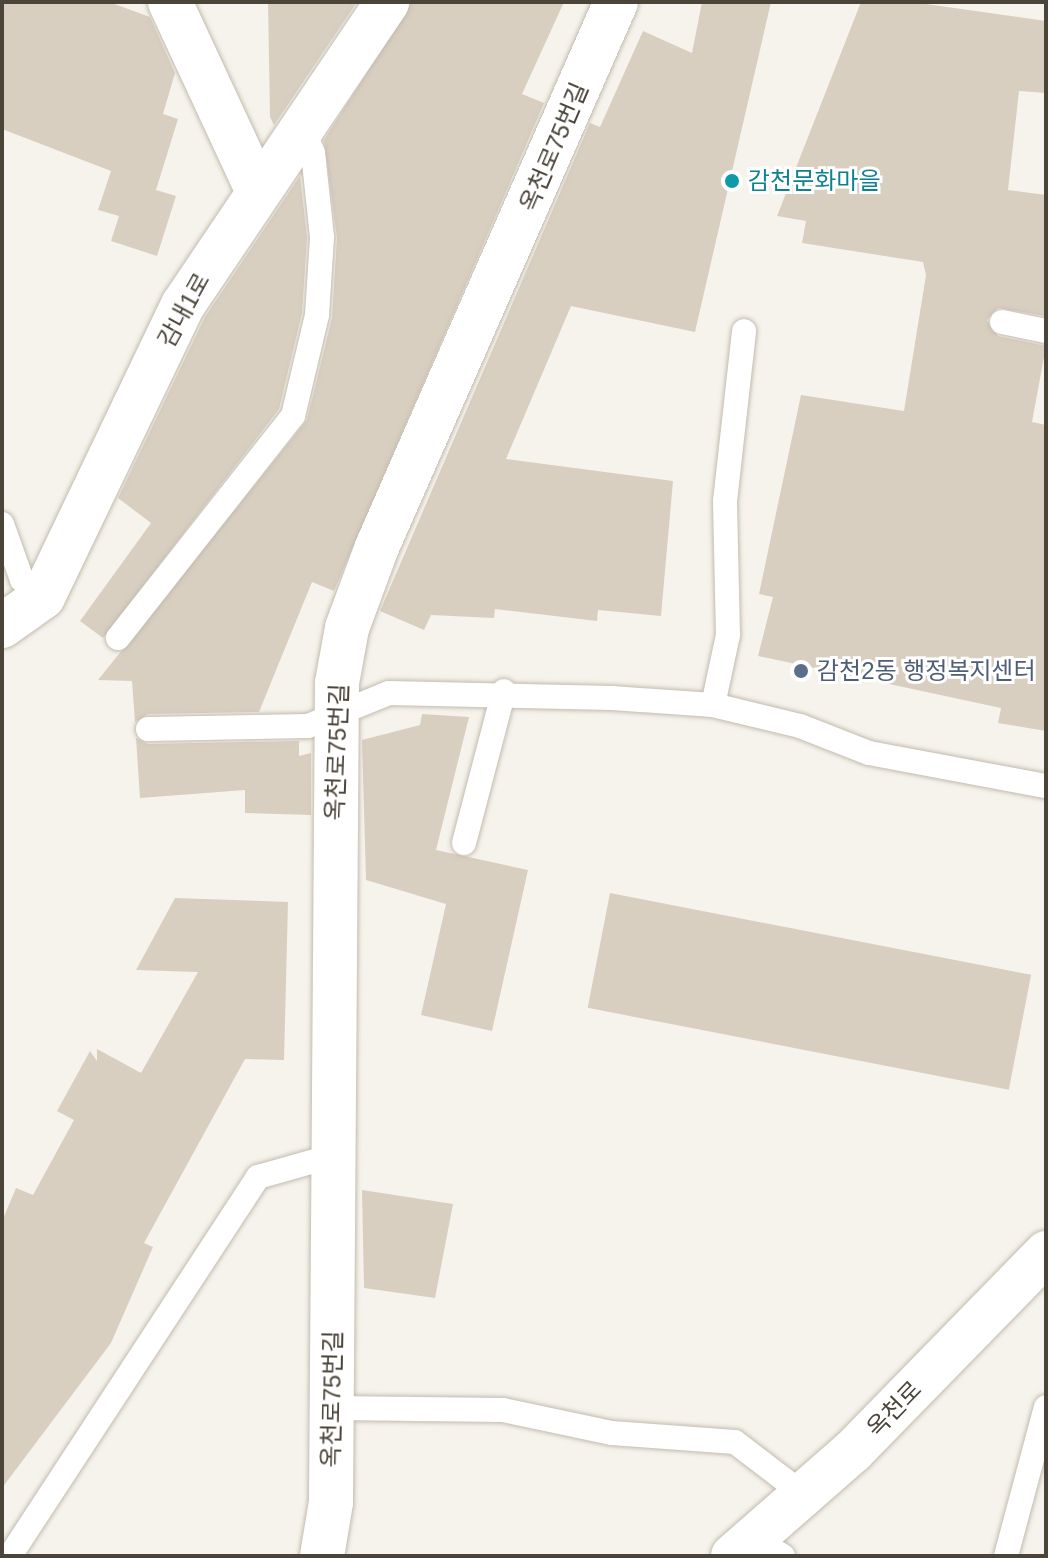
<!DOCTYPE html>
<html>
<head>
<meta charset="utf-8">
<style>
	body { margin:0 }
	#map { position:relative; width:1048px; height:1558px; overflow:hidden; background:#f6f3ec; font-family:Helvetica,"Noto Sans KR",sans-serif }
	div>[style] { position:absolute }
	.building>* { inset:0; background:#d8cfc1; transform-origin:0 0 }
	.roads { filter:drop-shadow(0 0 2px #c2bbae) drop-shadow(0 0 2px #c2bbae) }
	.service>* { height:24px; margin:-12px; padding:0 12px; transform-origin:12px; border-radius:12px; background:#fff }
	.minor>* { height:44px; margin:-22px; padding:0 22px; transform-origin:22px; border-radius:22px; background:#fff }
	.tertiary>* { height:44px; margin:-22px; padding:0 22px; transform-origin:22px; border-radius:22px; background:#fff }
	.dots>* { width:22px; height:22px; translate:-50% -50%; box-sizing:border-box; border:4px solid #fff; border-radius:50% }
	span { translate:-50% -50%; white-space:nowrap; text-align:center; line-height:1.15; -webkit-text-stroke:6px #fff; paint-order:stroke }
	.street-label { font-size:24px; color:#4b4439 }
	.culture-label { font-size:24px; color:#0d838f }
	.left { translate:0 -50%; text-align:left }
	.service-label { font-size:24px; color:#4e5e75 }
	.frame { position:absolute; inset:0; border:4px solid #4b4439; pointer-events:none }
</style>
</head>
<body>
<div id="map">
	<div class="building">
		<div style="clip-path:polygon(2px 2px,109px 2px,150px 17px,175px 73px,163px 114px,178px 119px,156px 190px,176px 196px,157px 256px,111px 241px,119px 216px,98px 210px,111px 171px,2px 129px)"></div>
		<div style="clip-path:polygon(268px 2px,357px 2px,274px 125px,270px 117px)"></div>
		<div style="clip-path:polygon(412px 2px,564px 2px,522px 94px,544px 103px,334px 591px,312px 582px,259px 712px,148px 714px,135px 722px,132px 681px,98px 680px,307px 420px,332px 318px,337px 238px,324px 140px)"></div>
		<div style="clip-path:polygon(702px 2px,771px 2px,695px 332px,571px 306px,506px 459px,673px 481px,661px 616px,598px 610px,597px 621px,495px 609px,494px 618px,431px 615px,424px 630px,380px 611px,590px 123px,600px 127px,643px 31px,692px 53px)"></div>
		<div style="clip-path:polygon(861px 2px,912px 2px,1046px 21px,1046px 93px,1019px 91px,1008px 190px,1046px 195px,1046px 316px,998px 308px,987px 320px,998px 336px,1046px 346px,1032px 422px,1046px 425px,1046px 731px,998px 723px,1001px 708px,758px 656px,773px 597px,759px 594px,801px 395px,904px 411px,926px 275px,923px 262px,802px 243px,806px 221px,777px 216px)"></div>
		<div style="clip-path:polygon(300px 176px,307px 237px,302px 313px,279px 409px,103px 638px,80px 621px,151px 523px,118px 498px,205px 317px)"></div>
		<div style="clip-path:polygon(422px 714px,469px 717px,436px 850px,528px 870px,492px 1031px,421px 1015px,446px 904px,366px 880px,362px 740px,420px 725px)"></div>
		<div style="clip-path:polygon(136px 738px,148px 744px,299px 741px,299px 756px,311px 753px,311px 815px,245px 813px,245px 790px,140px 798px)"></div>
		<div style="left:610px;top:893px;width:429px;height:117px;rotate:11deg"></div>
		<div style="clip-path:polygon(175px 898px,288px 902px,284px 1060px,245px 1059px,144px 1243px,153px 1247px,111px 1343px,2px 1488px,2px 1221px,16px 1188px,33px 1195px,74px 1120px,57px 1111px,90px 1051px,97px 1061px,97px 1049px,141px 1073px,198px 972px,136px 970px)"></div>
		<div style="clip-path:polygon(362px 1190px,453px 1204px,435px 1298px,364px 1288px)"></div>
	</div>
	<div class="roads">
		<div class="service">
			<div style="left:1002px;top:322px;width:45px;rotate:11.6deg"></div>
			<div style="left:2px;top:524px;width:59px;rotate:70.3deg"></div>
			<div style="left:22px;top:580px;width:27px;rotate:39deg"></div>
			<div style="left:118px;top:638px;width:283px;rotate:-51.8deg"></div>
			<div style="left:293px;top:416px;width:104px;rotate:-76.6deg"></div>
			<div style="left:317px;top:315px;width:78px;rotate:-86.3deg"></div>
			<div style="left:322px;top:237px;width:84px;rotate:-96.1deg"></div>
			<div style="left:313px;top:153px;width:30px;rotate:-113deg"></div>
			<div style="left:713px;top:705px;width:72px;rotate:-77.9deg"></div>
			<div style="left:728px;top:635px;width:134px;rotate:-91.3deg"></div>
			<div style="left:725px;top:501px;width:171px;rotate:-83.6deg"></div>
			<div style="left:148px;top:729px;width:160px;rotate:-1.1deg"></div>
			<div style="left:308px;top:726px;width:87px;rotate:-22.2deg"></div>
			<div style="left:389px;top:693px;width:223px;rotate:1.3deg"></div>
			<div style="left:612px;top:698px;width:101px;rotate:4deg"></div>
			<div style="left:713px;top:705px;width:89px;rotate:13.6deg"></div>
			<div style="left:800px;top:726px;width:74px;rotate:21.4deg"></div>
			<div style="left:869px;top:753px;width:180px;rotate:10.6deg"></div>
			<div style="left:464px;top:843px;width:157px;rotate:-75.3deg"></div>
			<div style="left:332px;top:1408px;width:171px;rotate:0.7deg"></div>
			<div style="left:503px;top:1410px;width:111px;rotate:11.9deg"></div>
			<div style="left:612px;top:1433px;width:123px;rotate:4.2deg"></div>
			<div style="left:735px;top:1442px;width:86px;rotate:37.4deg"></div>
			<div style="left:753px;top:1538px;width:35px;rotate:31deg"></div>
			<div style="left:10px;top:1556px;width:453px;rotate:-56.8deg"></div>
			<div style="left:258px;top:1177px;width:77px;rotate:-15.8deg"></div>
			<div style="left:1006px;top:1556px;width:154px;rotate:-75deg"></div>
		</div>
		<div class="minor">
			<div style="left:170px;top:2px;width:209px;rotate:65.1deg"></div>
			<div style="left:2px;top:626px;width:50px;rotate:-35.3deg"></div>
			<div style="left:43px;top:597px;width:324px;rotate:-64.4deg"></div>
			<div style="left:183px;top:305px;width:365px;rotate:-56deg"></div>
			<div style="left:322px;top:1556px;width:55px;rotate:-80.5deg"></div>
			<div style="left:331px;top:1502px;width:819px;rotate:-89.58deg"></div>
			<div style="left:337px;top:683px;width:56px;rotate:-79.7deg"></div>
			<div style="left:347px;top:628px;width:86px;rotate:-69.7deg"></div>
			<div style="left:377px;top:547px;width:595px;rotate:-66.32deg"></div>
		</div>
		<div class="tertiary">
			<div style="left:733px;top:1556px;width:159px;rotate:-41.2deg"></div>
			<div style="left:853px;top:1451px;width:277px;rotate:-45.7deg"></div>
		</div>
	</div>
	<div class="dots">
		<div style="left:732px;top:181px;background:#0f9aa8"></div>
		<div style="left:801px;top:671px;background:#5c6f8a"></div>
	</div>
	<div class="street-label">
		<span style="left:554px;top:147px;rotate:-67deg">옥천로75번길</span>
		<span style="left:184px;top:310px;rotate:-61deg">감내1로</span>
		<span style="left:337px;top:752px;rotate:-88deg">옥천로75번길</span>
		<span style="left:332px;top:1399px;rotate:-89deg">옥천로75번길</span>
		<span style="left:894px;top:1409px;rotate:-46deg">옥천로</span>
	</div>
	<div class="culture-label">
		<span class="left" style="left:748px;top:181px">감천문화마을</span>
	</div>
	<div class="service-label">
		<span class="left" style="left:817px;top:671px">감천2동 행정복지센터</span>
	</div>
	<div class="frame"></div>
</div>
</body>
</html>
